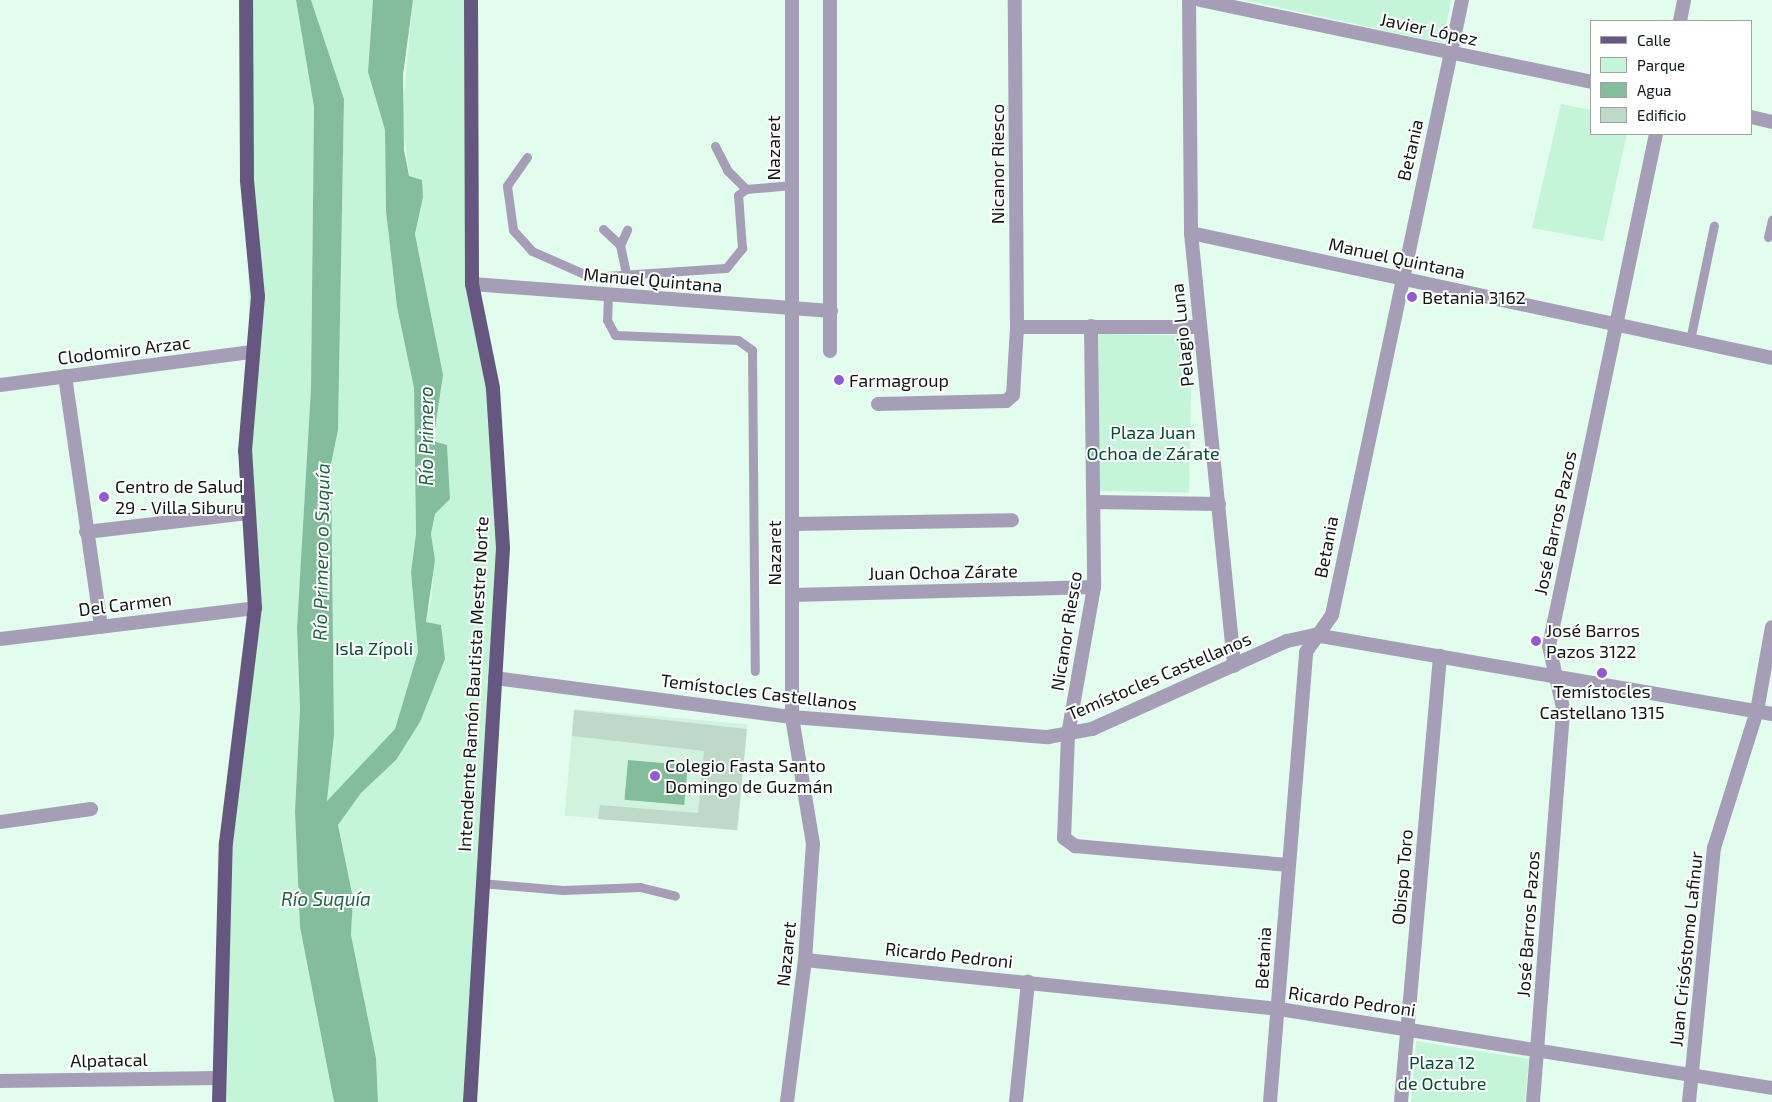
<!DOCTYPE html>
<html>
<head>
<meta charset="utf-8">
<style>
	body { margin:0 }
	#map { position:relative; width:1772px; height:1102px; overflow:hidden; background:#e2fded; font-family:"Exo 2",sans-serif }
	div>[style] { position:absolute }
	.built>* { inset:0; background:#d1f3de; transform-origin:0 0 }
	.green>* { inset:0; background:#c5f5d9; transform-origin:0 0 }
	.water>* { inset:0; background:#83bd9c; transform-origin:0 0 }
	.building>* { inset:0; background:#bfd9c9 }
	.service>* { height:9px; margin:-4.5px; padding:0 4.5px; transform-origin:4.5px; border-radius:4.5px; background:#a69eb6 }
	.minor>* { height:14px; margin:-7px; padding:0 7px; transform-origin:7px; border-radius:7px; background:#a69eb6 }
	.primary>* { height:14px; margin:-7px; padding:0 7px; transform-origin:7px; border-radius:7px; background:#665780 }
	.dots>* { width:14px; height:14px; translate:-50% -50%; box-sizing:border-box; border:2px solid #fff; border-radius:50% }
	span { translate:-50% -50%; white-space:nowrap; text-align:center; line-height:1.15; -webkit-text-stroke:4px #fff; paint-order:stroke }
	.street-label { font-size:18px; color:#0e1812 }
	.poi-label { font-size:18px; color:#0e1812 }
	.left { translate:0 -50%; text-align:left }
	.park-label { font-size:18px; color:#014f30 }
	.water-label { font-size:19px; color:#216444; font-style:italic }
	.legend { position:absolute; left:1590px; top:20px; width:162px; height:115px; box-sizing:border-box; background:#fff; border:1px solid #9fa3a0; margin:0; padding:6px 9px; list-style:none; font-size:15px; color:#0e1812 }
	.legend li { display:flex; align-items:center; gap:10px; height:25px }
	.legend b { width:25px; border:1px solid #9fa3a0 }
</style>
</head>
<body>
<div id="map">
	<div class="built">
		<div style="left:574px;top:709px;width:174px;height:107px;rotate:5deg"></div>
	</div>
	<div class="green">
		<div style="clip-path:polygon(246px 0,296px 0,314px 107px,311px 388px,297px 628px,300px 708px,295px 812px,300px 927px,334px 1102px,219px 1102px,221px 918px,252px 653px)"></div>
		<div style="clip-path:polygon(311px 0,373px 0,368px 72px,385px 130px,386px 211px,397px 307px,414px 388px,416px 534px,411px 572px,418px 652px,395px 729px,327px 802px,334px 735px,331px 464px,338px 430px,344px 99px)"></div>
		<div style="clip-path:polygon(413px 0,471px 0,472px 265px,493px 388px,503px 548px,470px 1102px,378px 1102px,376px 1058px,351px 935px,353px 898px,338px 825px,361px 793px,396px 760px,431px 599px,435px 560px,431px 534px,435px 514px,450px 499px,447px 446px,433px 441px,436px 338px,415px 234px,423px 197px,409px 176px,402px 115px)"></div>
		<div style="clip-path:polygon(1244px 0,1451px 0,1443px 43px)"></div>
		<div style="clip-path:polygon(1561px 104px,1591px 110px,1591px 134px,1627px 134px,1603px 241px,1532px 228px)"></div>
		<div style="left:1099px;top:334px;width:93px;height:157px;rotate:1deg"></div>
		<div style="clip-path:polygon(1416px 1041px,1529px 1059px,1525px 1102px,1411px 1102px)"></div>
	</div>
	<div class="water">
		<div style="clip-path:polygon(296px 0,311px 0,344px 99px,338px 430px,331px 464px,334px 735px,327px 801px,395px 729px,418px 652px,411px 572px,416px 534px,414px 388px,397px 307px,386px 211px,385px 130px,368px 72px,373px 0,413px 0,403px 75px,404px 150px,409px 176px,422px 180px,423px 197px,415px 234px,443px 375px,433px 441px,447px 445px,450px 499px,435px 514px,431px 534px,435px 560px,426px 622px,441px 625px,445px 659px,420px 722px,396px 760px,361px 793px,338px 825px,353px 898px,351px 935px,376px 1058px,378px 1102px,334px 1102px,300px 927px,295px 812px,300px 708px,297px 628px,311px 388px,314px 107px)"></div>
		<div style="left:628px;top:760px;width:60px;height:40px;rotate:5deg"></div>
	</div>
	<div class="building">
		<div style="clip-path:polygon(574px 710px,747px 729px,737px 830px,598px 819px,600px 805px,698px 813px,704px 751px,572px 736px)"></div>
	</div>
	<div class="service">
		<div style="left:715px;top:146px;width:27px;rotate:63deg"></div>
		<div style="left:727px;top:170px;width:27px;rotate:45deg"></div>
		<div style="left:527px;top:157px;width:35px;rotate:125deg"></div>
		<div style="left:507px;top:186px;width:44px;rotate:82.2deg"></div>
		<div style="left:513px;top:230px;width:28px;rotate:48deg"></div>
		<div style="left:532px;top:251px;width:64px;rotate:23.8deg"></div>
		<div style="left:591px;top:277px;width:135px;rotate:-3.8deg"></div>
		<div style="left:726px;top:268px;width:26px;rotate:-51deg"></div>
		<div style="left:742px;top:248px;width:53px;rotate:-94.3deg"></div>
		<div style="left:738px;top:195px;width:10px;rotate:-37deg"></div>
		<div style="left:746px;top:189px;width:46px;rotate:-5deg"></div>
		<div style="left:603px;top:229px;width:23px;rotate:43deg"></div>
		<div style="left:620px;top:245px;width:33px;rotate:78deg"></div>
		<div style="left:1768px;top:237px;width:18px;rotate:-77deg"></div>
		<div style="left:620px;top:245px;width:17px;rotate:-65deg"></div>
		<div style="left:608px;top:295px;width:25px;rotate:92deg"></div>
		<div style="left:607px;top:320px;width:17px;rotate:62deg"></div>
		<div style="left:615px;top:335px;width:123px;rotate:2.3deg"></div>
		<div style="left:738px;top:340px;width:17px;rotate:36deg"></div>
		<div style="left:752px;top:350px;width:321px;rotate:89.5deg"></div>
		<div style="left:1690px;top:340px;width:117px;rotate:-78.2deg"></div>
		<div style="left:481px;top:883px;width:82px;rotate:4.9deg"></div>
		<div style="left:563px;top:890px;width:77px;rotate:-2.2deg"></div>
		<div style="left:640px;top:887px;width:36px;rotate:14deg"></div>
	</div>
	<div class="minor">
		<div style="left:1189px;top:0;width:233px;rotate:89.5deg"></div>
		<div style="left:1191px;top:233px;width:435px;rotate:84.3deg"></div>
		<div style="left:1200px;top:0;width:400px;rotate:11.8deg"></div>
		<div style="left:1680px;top:21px;width:21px;rotate:-79deg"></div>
		<div style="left:1751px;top:117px;width:22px;rotate:13deg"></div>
		<div style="left:1191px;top:233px;width:594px;rotate:12.14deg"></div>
		<div style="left:472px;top:284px;width:360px;rotate:4.3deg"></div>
		<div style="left:1091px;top:326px;width:261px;rotate:89.3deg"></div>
		<div style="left:1094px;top:587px;width:150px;rotate:100deg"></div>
		<div style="left:1068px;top:735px;width:103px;rotate:92.2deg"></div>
		<div style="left:1064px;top:838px;width:14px;rotate:36deg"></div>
		<div style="left:1075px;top:846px;width:212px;rotate:5.1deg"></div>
		<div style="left:1017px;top:327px;width:182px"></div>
		<div style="left:830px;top:351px;width:351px;rotate:-90deg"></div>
		<div style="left:65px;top:376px;width:253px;rotate:81.8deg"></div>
		<div style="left:0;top:385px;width:254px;rotate:-7.5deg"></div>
		<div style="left:878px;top:404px;width:128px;rotate:-1.3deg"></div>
		<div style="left:1006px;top:401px;width:9px;rotate:-41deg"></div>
		<div style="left:1013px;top:395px;width:68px;rotate:-86.6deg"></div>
		<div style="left:1017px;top:327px;width:327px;rotate:-90.4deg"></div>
		<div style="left:1094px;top:502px;width:125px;rotate:0.9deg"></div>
		<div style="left:793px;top:524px;width:219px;rotate:-1deg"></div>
		<div style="left:86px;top:532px;width:163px;rotate:-6.7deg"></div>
		<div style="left:793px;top:595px;width:301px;rotate:-1.5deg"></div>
		<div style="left:0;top:639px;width:257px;rotate:-6.9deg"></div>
		<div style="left:495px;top:678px;width:300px;rotate:7.5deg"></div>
		<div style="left:792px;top:717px;width:257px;rotate:4.5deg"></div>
		<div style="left:1048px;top:737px;width:45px;rotate:-10.3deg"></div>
		<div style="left:1092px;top:729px;width:214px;rotate:-24.3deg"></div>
		<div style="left:1287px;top:641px;width:29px;rotate:-12deg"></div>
		<div style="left:1315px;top:635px;width:464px;rotate:9.8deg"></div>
		<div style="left:0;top:822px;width:92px;rotate:-8.1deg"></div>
		<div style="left:805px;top:960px;width:477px;rotate:5.9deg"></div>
		<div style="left:1279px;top:1009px;width:499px;rotate:9.1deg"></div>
		<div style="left:0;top:1081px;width:219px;rotate:-0.8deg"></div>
		<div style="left:787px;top:1102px;width:143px;rotate:-82.8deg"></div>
		<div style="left:805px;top:960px;width:116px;rotate:-86.1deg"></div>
		<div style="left:813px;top:844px;width:129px;rotate:-99.4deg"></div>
		<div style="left:792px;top:717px;width:717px;rotate:-90deg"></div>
		<div style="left:1016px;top:1102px;width:121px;rotate:-84.3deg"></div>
		<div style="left:1270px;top:1102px;width:451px;rotate:-85.4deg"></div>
		<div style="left:1306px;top:652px;width:45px;rotate:-54.9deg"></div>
		<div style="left:1332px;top:615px;width:629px;rotate:-78.06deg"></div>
		<div style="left:1401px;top:1102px;width:448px;rotate:-85deg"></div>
		<div style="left:1533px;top:1102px;width:395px;rotate:-85.6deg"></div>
		<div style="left:1563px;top:708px;width:64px;rotate:-102.7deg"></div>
		<div style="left:1549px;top:646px;width:523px;rotate:-78.2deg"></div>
		<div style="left:1689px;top:1102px;width:255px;rotate:-84.4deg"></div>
		<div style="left:1714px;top:848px;width:144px;rotate:-72.6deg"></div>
		<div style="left:1757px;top:711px;width:85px;rotate:-79.9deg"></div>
	</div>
	<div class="primary">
		<div style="left:219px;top:1102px;width:259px;rotate:-88.5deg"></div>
		<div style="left:226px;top:843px;width:237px;rotate:-83deg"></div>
		<div style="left:255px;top:608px;width:157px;rotate:-93.6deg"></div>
		<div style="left:245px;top:451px;width:155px;rotate:-85.2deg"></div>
		<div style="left:258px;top:297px;width:118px;rotate:-95.4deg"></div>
		<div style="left:247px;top:180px;width:180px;rotate:-90.3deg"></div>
		<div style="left:470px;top:1102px;width:555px;rotate:-86.59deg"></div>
		<div style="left:503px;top:548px;width:160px;rotate:-93.6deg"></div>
		<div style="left:493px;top:388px;width:106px;rotate:-101.4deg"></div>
		<div style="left:472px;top:284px;width:284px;rotate:-90.2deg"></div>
	</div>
	<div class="dots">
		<div style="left:1412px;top:297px;background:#905cd5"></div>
		<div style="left:839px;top:380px;background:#905cd5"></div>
		<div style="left:104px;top:497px;background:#905cd5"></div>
		<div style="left:1536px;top:641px;background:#905cd5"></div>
		<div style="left:1602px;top:673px;background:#905cd5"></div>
		<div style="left:655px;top:776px;background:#905cd5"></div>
	</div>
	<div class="street-label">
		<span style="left:1429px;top:29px;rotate:12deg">Javier López</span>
		<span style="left:773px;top:148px;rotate:-90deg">Nazaret</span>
		<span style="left:1410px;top:150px;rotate:-77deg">Betania</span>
		<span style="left:997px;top:164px;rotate:-90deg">Nicanor Riesco</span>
		<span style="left:1397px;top:258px;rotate:12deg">Manuel Quintana</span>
		<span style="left:653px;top:280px;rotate:5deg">Manuel Quintana</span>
		<span style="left:1182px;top:335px;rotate:-96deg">Pelagio Luna</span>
		<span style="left:124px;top:350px;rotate:-7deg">Clodomiro Arzac</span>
		<span style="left:1555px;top:523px;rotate:-78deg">José Barros Pazos</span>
		<span style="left:1326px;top:547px;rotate:-79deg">Betania</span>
		<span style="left:774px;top:553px;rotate:-90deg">Nazaret</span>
		<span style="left:943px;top:572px;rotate:-1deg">Juan Ochoa Zárate</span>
		<span style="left:125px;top:604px;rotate:-7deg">Del Carmen</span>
		<span style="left:1066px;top:631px;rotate:-81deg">Nicanor Riesco</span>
		<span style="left:1159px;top:676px;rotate:-23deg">Temístocles Castellanos</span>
		<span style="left:473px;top:684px;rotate:-87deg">Intendente Ramón Bautista Mestre Norte</span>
		<span style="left:759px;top:692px;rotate:7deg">Temístocles Castellanos</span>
		<span style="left:1402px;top:877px;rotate:-85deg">Obispo Toro</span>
		<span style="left:1528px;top:924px;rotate:-86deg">José Barros Pazos</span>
		<span style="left:1686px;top:949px;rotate:-84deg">Juan Crisóstomo Lafinur</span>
		<span style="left:786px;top:954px;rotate:-84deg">Nazaret</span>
		<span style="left:949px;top:955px;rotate:6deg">Ricardo Pedroni</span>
		<span style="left:1263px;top:958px;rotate:-87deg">Betania</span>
		<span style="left:1352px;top:1001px;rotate:8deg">Ricardo Pedroni</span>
		<span style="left:109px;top:1060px;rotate:-1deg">Alpatacal</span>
	</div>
	<div class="poi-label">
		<span class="left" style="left:1422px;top:297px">Betania 3162</span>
		<span class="left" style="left:849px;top:380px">Farmagroup</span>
		<span class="left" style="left:115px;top:497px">Centro de Salud<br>29 - Villa Siburu</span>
		<span class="left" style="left:1546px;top:641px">José Barros<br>Pazos 3122</span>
		<span style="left:1602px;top:702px">Temístocles<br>Castellano 1315</span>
		<span class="left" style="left:665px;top:776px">Colegio Fasta Santo<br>Domingo de Guzmán</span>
	</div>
	<div class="park-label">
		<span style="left:1153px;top:443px">Plaza Juan<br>Ochoa de Zárate</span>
		<span style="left:374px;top:648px">Isla Zípoli</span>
		<span style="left:1442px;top:1073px">Plaza 12<br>de Octubre</span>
	</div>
	<div class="water-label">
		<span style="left:426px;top:436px;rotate:-90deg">Río Primero</span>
		<span style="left:321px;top:552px;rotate:-89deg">Río Primero o Suquía</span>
		<span style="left:326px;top:899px">Río Suquía</span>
	</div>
	<ul class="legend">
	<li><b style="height:6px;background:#665780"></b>Calle</li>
	<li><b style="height:14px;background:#c5f5d9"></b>Parque</li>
	<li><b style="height:14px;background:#83bd9c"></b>Agua</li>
	<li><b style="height:14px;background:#bfd9c9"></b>Edificio</li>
	</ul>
</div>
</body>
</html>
